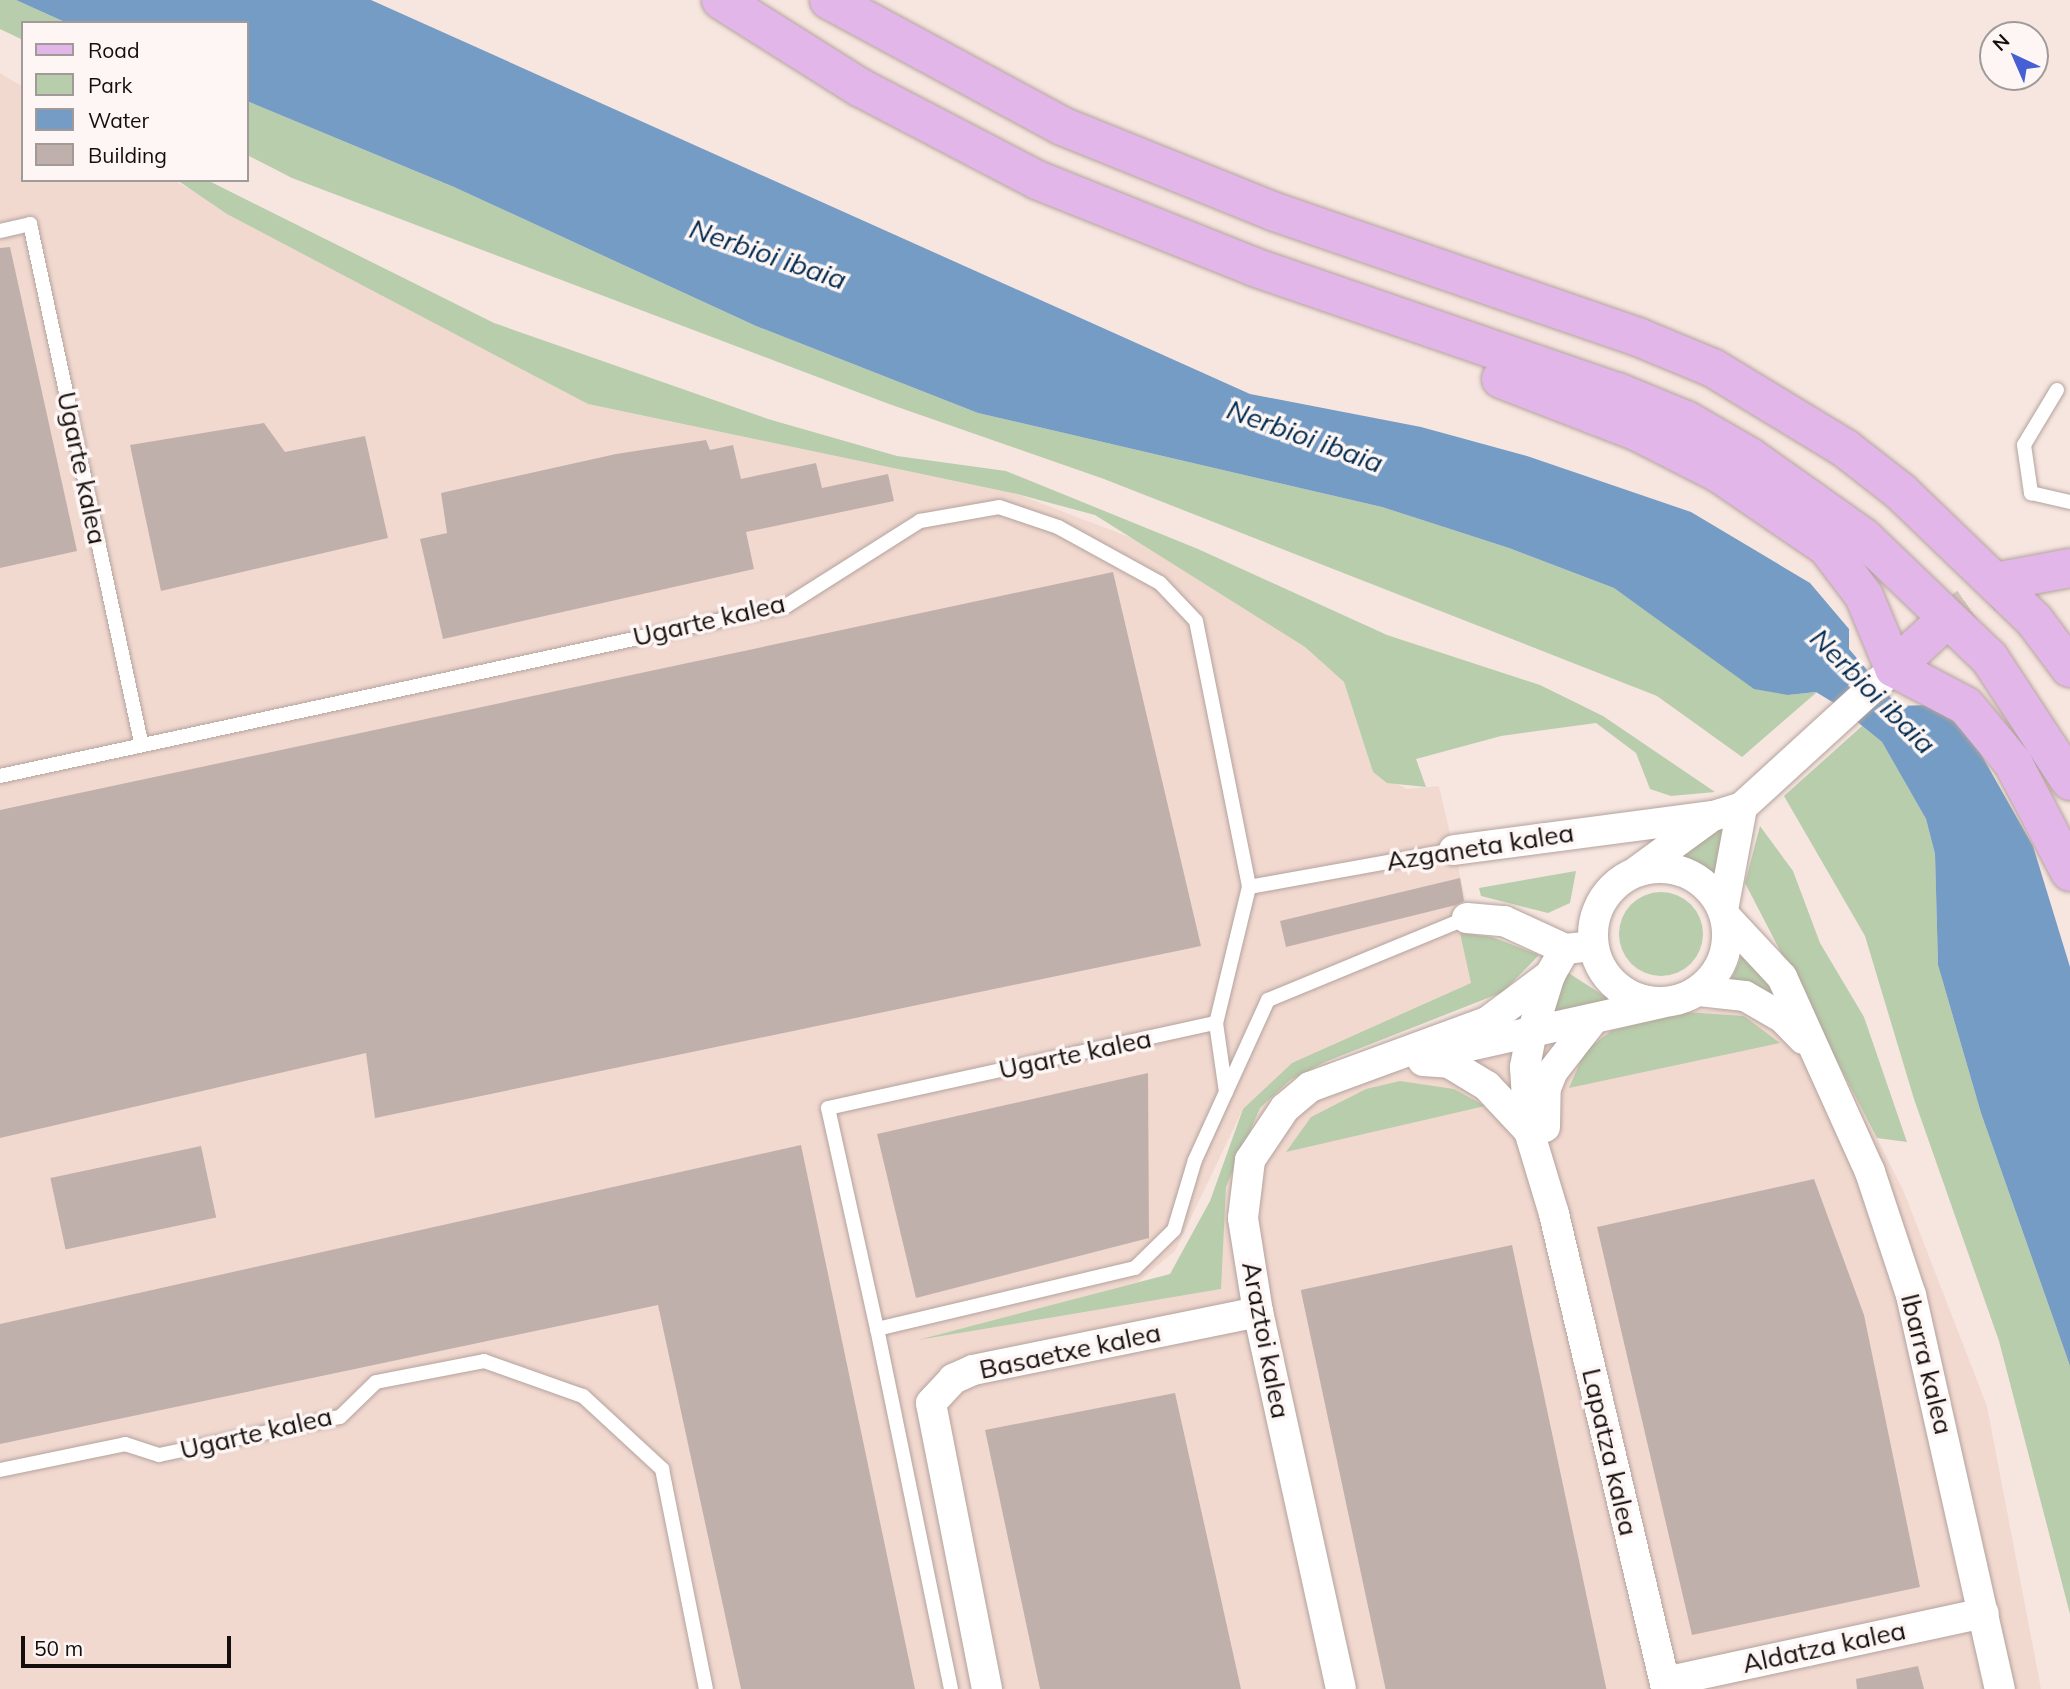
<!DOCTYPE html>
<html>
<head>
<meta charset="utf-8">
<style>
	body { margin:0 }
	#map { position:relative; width:2070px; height:1689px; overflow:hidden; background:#f7e6e0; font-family:Mulish,sans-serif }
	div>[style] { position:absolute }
	.built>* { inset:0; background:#f2d9d0 }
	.green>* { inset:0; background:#b8cdab }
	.round { border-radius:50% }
	.water>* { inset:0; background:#759cc4 }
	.building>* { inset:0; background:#c0b0ab; transform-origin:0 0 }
	.primary-tunnel>* { height:38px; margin-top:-19px; transform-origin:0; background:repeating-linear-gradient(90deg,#d5c6c0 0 38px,transparent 0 57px) }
	.roads { filter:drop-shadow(0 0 2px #b3a39d) drop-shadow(0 0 2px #b3a39d) }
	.lane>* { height:14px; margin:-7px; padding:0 7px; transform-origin:7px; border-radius:7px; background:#fff }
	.street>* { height:30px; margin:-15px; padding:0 15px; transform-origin:15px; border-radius:15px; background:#fff }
	.street>.ring { margin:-15px; padding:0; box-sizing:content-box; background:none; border:30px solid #fff; border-radius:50% }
	.primary>* { height:38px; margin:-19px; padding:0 19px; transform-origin:19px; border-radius:19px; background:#e2b6e9 }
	span { translate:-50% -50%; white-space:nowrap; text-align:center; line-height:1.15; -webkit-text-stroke:7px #fdf6f4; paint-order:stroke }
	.street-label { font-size:26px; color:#140f0d }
	.water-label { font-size:28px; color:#002a50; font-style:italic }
	.legend { position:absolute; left:21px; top:21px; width:228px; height:161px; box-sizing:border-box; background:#fdf6f4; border:2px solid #a09a98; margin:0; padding:9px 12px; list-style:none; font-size:21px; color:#140f0d }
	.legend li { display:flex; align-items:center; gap:14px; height:35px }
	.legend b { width:35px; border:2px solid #a09a98 }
	.north { position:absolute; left:1979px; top:21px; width:70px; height:70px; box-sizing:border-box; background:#fdf6f4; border:2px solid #a09a98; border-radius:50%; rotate:316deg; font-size:19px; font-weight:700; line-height:28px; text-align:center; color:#140f0d }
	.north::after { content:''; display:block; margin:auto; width:24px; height:32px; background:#465fd3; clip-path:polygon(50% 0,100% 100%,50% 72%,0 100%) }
	.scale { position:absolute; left:21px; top:1636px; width:210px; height:32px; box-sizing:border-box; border:4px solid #140f0d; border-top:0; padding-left:9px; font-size:21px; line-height:24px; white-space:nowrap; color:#140f0d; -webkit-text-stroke:5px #fdf6f4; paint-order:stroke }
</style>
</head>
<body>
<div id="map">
	<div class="built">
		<div style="clip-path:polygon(0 73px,23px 87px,23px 180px,173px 180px,588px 404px,1017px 494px,1137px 540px,1305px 647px,1344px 682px,1373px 772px,1407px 789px,1439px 786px,1488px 995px,1334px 1044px,1243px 1109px,1175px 1251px,1138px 1282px,929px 1338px,1220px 1289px,1226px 1187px,1260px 1108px,1290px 1080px,1325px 1062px,1422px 1073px,1662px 1012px,1811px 1006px,1904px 1192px,1987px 1406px,2041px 1689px,0 1689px)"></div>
	</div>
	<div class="green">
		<div style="clip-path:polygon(0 0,16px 0,67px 23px,23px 23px,23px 40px,0 29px)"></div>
		<div style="clip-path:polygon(247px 101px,454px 187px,756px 326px,978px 413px,1382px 507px,1509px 548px,1614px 588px,1737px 675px,1788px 695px,1817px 692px,1742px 757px,1657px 696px,1104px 479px,889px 404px,292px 178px,247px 155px)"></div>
		<div style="clip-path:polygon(177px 180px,207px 180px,494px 323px,768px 419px,897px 456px,1006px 471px,1198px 549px,1387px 635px,1540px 685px,1603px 716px,1715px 792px,1671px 796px,1650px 789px,1636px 753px,1596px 723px,1501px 736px,1416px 759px,1426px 787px,1387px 783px,1373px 772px,1344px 682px,1305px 647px,1095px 515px,1017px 494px,588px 404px,227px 214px)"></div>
		<div style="clip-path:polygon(1862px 726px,1882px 742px,1926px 819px,1935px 854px,1938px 965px,1981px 1113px,2070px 1366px,2070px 1614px,1999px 1341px,1914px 1099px,1865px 936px,1784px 796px)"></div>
		<div style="clip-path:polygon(1736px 819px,1720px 878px,1674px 853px)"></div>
		<div style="clip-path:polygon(1760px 826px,1793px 871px,1820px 943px,1864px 1017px,1907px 1142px,1877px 1138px,1745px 883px)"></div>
		<div style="clip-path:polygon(1576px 871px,1570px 903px,1548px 913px,1481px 896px,1479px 888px)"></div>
		<div class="round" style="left:1619px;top:892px;width:84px;height:84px"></div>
		<div style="clip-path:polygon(1460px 933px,1492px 937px,1539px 955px,1503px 992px,1325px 1062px,1290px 1080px,1260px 1108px,1226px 1187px,1221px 1289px,918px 1340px,1170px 1274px,1210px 1201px,1243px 1109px,1292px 1063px,1471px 983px)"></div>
		<div style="clip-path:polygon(1745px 949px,1782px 1000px,1731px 980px)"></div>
		<div style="clip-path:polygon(1567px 972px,1612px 1001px,1549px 1020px)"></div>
		<div style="clip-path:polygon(1684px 1012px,1744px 1016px,1780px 1043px,1569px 1088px,1585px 1051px,1611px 1031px)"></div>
		<div style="clip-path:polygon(1400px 1081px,1454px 1089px,1485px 1106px,1286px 1152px,1311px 1117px,1366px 1089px)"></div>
	</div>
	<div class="water">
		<div style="clip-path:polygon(16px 0,371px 0,1250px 394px,1421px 427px,1527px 456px,1691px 512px,1810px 583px,1849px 629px,1849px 649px,1898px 706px,1928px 705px,1965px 726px,2033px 846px,2070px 967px,2070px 1366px,1981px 1113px,1938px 965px,1935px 854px,1926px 819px,1882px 742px,1834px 703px,1816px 692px,1788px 695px,1754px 689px,1614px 588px,1509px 548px,1382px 507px,978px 413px,756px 326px,454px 187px,247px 101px,247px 23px,67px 23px)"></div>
	</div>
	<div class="building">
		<div style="clip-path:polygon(10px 247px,77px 551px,0 568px,0 248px)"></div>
		<div style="clip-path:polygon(264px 423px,285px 452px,365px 436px,388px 538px,161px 591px,130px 445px)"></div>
		<div style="clip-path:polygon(706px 440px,710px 450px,733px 445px,741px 479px,816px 463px,822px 488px,888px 474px,894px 501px,746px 532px,754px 569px,443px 639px,420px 539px,447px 533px,441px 493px,616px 454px)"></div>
		<div style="clip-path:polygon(1113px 572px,1201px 946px,375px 1118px,366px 1053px,0 1138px,0 810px)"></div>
		<div style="clip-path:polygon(1460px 878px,1464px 901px,1456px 905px,1286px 947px,1280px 921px)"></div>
		<div style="clip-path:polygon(1148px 1073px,1149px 1238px,916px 1298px,877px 1134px)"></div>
		<div style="clip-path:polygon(801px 1145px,915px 1689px,741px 1689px,658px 1305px,0 1444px,0 1324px)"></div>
		<div style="left:201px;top:1146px;width:73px;height:154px;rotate:78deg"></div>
		<div style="clip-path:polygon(1814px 1179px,1864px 1315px,1920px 1587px,1692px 1635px,1597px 1227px)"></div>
		<div style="left:1512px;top:1245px;width:454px;height:216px;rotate:78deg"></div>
		<div style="clip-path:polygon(1175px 1393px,1241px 1689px,1040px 1689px,985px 1430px)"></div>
		<div style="clip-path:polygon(1918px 1666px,1924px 1689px,1857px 1689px,1856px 1679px)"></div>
	</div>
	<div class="primary-tunnel">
		<div style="left:1937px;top:628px;width:84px;rotate:-34.8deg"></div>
	</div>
	<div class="roads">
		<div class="lane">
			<div style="left:0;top:231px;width:31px;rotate:-13deg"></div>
			<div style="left:30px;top:224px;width:530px;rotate:77.91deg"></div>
			<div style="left:2057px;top:390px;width:64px;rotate:121deg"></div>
			<div style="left:2024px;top:445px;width:49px;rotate:81.7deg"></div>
			<div style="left:2031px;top:493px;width:40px;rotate:13deg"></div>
			<div style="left:0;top:776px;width:804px;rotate:-12.2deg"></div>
			<div style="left:786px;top:606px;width:159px;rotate:-32.4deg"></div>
			<div style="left:920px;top:521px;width:80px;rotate:-10deg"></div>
			<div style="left:999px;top:507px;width:62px;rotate:18.7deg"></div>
			<div style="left:1058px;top:527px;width:116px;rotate:28.8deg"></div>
			<div style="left:1160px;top:583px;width:52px;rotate:46.5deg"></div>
			<div style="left:1196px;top:621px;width:271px;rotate:78.7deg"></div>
			<div style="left:1249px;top:887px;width:140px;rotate:103.6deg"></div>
			<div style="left:1216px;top:1023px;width:70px;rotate:81.8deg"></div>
			<div style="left:1249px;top:887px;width:208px;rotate:-10.2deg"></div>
			<div style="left:877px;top:1329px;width:226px;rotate:-102.5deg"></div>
			<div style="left:828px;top:1108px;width:397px;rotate:-12.4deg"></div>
			<div style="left:0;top:1470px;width:128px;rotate:-11.7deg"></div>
			<div style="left:125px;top:1444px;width:36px;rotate:18deg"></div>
			<div style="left:159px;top:1455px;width:185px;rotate:-11.9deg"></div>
			<div style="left:340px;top:1417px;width:50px;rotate:-44.2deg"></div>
			<div style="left:376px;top:1382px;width:110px;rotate:-11deg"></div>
			<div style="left:484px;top:1361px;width:105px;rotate:19.5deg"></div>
			<div style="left:583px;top:1396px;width:108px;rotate:42.7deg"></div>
			<div style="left:662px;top:1469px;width:224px;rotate:78.7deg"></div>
			<div style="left:951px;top:1689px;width:368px;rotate:-101.6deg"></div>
			<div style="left:877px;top:1329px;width:265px;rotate:-13.3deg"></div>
			<div style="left:1135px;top:1268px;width:54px;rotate:-44.3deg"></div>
			<div style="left:1174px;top:1230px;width:73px;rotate:-73.3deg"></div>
			<div style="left:1195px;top:1160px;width:176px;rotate:-65.5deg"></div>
			<div style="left:1268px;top:1000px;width:215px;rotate:-22.4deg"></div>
		</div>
		<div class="street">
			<div style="left:1454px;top:850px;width:261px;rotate:-7.5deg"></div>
			<div style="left:1713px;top:816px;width:30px;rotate:-17deg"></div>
			<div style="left:1742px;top:807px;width:206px;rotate:-42.4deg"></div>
			<div class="ring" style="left:1593px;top:868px;width:104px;height:104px"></div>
			<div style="left:1637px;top:871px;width:87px;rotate:-36.1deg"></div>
			<div style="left:1723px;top:910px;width:105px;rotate:-79.5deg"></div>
			<div style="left:1726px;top:917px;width:82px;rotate:47deg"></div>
			<div style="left:1782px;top:977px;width:214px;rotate:65.7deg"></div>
			<div style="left:1870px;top:1172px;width:130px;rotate:71.6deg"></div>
			<div style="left:1911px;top:1295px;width:404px;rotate:77.3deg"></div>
			<div style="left:1467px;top:918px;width:37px;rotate:5deg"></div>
			<div style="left:1504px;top:921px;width:67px;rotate:24.7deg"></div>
			<div style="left:1565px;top:949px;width:18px;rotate:-6deg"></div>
			<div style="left:1565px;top:949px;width:30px;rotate:120deg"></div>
			<div style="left:1550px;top:975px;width:64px;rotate:107.3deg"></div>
			<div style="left:1531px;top:1036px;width:32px;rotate:101deg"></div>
			<div style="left:1525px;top:1067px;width:64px;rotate:86.4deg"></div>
			<div style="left:1529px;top:1131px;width:87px;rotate:73.2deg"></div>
			<div style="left:1554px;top:1214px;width:488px;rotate:76.7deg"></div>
			<div style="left:1699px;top:991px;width:46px;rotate:6.2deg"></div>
			<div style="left:1745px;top:996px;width:44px;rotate:30.1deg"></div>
			<div style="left:1783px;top:1018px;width:29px;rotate:46deg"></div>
			<div style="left:1451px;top:1050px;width:215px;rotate:-12.6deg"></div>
			<div style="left:1423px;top:1061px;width:26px;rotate:4deg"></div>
			<div style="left:1449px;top:1063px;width:44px;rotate:31.2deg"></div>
			<div style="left:1487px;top:1086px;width:62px;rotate:47deg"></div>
			<div style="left:1545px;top:1127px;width:39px;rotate:-89deg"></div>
			<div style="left:1546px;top:1088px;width:18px;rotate:-68deg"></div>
			<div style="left:1553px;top:1071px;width:63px;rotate:-52deg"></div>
			<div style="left:1665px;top:1682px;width:326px;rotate:-12.2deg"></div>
			<div style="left:987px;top:1689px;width:291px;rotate:-101.1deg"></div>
			<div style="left:931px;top:1403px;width:33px;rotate:-47deg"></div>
			<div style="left:953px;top:1379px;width:22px;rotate:-24deg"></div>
			<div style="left:973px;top:1370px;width:291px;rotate:-11.5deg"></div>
			<div style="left:1341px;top:1689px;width:386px;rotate:-102.4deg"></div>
			<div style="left:1258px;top:1312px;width:95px;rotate:-99.1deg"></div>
			<div style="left:1243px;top:1218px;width:58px;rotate:-83.1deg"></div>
			<div style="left:1250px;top:1160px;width:63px;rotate:-56.1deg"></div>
			<div style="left:1285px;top:1108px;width:33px;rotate:-40deg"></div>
			<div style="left:1310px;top:1087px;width:189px;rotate:-20.2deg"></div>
			<div style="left:1487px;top:1022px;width:79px;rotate:-36.7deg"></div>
		</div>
		<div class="primary">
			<div style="left:721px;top:0;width:165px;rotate:32.2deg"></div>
			<div style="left:861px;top:88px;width:199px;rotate:27.6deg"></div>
			<div style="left:1037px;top:180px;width:234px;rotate:21.8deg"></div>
			<div style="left:1254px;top:267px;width:385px;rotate:19deg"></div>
			<div style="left:1618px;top:392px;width:74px;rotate:22.4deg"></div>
			<div style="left:1686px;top:420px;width:74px;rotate:30deg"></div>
			<div style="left:1750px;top:457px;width:138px;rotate:35.3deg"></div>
			<div style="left:1863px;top:537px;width:176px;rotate:43.8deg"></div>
			<div style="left:1990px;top:659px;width:146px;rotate:56.7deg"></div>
			<div style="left:829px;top:0;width:265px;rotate:28.4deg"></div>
			<div style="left:1062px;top:126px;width:230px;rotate:22deg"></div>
			<div style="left:1275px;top:212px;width:384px;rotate:19deg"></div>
			<div style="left:1638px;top:337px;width:81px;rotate:22.5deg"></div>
			<div style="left:1713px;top:368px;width:156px;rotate:31.3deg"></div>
			<div style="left:1846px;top:449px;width:70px;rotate:38deg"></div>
			<div style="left:1901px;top:492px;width:185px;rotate:43.9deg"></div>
			<div style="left:2034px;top:620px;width:60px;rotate:53.1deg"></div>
			<div style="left:1501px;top:379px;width:147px;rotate:21.1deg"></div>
			<div style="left:1638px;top:432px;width:92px;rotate:27.1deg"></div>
			<div style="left:1720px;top:474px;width:130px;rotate:34.3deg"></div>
			<div style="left:1827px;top:547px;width:61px;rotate:52.9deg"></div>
			<div style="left:1864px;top:596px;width:78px;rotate:67.4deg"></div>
			<div style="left:1894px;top:668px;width:81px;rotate:27.8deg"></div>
			<div style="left:1966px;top:706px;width:74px;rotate:50.5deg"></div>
			<div style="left:2013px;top:763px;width:123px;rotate:62.4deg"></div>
			<div style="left:2006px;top:580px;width:65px;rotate:-10.6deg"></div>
			<div style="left:1894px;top:668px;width:59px;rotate:-42.9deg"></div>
		</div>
	</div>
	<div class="street-label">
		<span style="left:82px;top:468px;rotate:78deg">Ugarte kalea</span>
		<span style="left:709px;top:620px;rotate:-13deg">Ugarte kalea</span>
		<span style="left:1480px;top:847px;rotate:-9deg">Azganeta kalea</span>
		<span style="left:1075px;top:1054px;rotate:-12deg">Ugarte kalea</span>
		<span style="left:1266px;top:1340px;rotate:79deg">Araztoi kalea</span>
		<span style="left:1070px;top:1351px;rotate:-12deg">Basaetxe kalea</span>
		<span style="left:1927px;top:1364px;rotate:76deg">Ibarra kalea</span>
		<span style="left:256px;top:1433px;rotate:-13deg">Ugarte kalea</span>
		<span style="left:1610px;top:1452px;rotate:77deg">Lapatza kalea</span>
		<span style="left:1824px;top:1647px;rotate:-12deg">Aldatza kalea</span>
	</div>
	<div class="water-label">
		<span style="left:768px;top:254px;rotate:19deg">Nerbioi ibaia</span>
		<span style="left:1305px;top:436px;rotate:20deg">Nerbioi ibaia</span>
		<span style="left:1873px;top:691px;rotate:45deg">Nerbioi ibaia</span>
	</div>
	<ul class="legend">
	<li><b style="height:9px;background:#e2b6e9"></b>Road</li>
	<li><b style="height:19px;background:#b8cdab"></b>Park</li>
	<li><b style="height:19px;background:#759cc4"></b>Water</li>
	<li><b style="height:19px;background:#c0b0ab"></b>Building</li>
	</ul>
	<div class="north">N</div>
	<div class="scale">50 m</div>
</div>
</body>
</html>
